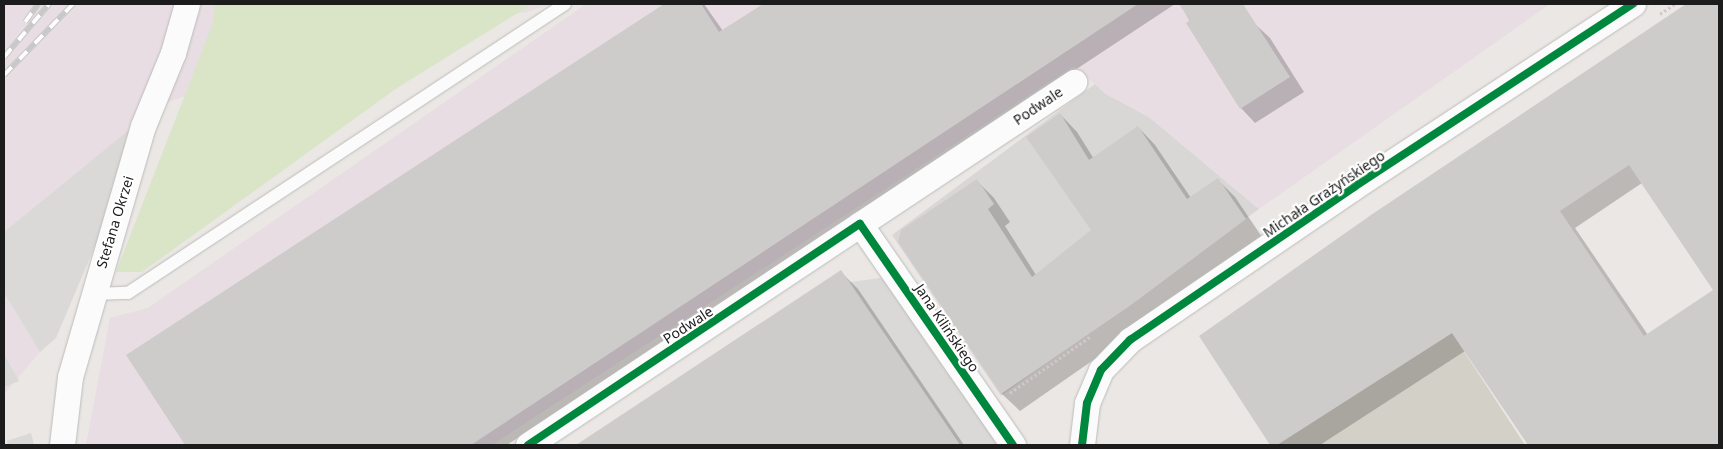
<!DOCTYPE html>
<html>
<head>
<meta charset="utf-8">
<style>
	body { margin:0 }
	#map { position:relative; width:1723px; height:449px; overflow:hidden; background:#eae7e4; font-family:"Noto Sans",sans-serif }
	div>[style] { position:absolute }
	.residential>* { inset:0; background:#d9d7d6 }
	.industrial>* { inset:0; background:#e7dde3 }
	.construction>* { inset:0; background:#d2d0c7 }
	.grass>* { inset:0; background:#dae4c6 }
	.parking>* { inset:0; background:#dad9d8 }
	.shadow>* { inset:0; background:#0003 }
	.building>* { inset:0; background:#ceccca }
	.path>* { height:3px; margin-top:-1.5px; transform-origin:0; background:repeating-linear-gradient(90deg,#d4c6c7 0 2.5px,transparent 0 5px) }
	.roads { filter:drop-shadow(0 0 1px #bdbcbb) drop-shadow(0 0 1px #bdbcbb) }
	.lane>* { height:12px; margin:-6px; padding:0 6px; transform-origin:6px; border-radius:6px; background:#fcfbfb }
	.street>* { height:25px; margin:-12.5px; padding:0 12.5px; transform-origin:12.5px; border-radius:12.5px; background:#fcfbfb }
	.rail>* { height:5.5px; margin-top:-2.75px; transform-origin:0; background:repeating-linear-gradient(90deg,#fff 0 11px,#c9c8c8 0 22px); box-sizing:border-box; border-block:1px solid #c9c8c8 }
	.cycleway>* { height:8px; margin:-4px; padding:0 4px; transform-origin:4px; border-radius:4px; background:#00873e }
	span { translate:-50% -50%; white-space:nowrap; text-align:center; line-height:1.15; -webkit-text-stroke:4.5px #fff; paint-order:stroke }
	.street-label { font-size:14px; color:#1c1c1c }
	.frame { position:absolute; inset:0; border:5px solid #1c1c1c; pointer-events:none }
</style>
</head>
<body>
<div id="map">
	<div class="residential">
		<div style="clip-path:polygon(1095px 84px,1106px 94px,1149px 117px,1259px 209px,1001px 396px,892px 235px)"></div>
	</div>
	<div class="industrial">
		<div style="clip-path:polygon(4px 4px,551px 4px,527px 12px,390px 30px,249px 72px,158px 106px,4px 232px)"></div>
		<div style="clip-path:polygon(586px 4px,1550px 4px,1259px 209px,1149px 117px,1106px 94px,1074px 66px,492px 445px,86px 445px,110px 318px,148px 308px)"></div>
		<div style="clip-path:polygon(4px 293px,40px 352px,4px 394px)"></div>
	</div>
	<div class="construction">
		<div style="clip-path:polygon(1452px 333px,1525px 445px,1277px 445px)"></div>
	</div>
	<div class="grass">
		<div style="clip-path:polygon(214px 4px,532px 4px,397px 88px,142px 272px,116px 272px,213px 23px)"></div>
	</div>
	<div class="parking">
		<div style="clip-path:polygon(141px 120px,108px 215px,56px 338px,40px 352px,4px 293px,4px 232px)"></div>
		<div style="clip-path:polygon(896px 276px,1010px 445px,960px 445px,850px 282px)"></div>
		<div style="clip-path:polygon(4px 354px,19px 381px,4px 387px)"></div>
		<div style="clip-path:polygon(31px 433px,34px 445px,8px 445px,7px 441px)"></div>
	</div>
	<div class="shadow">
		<div style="clip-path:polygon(666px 4px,704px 4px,723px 31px,766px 4px,1175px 4px,507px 445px,186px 445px,128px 355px)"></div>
		<div style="clip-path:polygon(1180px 4px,1239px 4px,1253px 25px,1255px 24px,1270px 38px,1304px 92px,1255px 123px,1241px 108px)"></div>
		<div style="clip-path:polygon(evenodd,1688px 4px,1719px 4px,1719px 445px,1529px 445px,1465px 351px,1320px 445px,1271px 445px,1200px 336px,1372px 216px,1688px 4px,1642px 183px,1715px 290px,1648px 335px,1575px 228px,1642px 183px)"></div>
		<div style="clip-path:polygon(1060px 114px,1077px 132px,1094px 159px,1138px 127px,1155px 145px,1191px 198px,1217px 179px,1235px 197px,1262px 237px,1148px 322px,1020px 411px,1002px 394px,899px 242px,977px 181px,994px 198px,1010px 222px,1005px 226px,1036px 275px,1093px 231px)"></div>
		<div style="clip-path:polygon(841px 272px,858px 289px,964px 445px,579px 445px)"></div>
	</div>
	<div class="building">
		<div style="clip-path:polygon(664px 4px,701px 4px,719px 32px,763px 4px,1138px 4px,471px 445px,185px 445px,126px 355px)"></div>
		<div style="clip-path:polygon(1179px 4px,1243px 4px,1290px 77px,1240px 109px,1186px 23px,1190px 20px)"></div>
		<div style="clip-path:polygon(evenodd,1686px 4px,1719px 4px,1719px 445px,1528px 445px,1452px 333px,1277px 445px,1270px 445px,1199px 336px,1371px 215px,1686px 4px,1629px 165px,1713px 290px,1644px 336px,1560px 211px,1629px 165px)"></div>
		<div style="clip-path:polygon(1060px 113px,1089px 160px,1138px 126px,1187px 199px,1218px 178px,1246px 219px,1131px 305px,1001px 394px,898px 242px,901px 230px,977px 179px,994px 204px,988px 209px,1032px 277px,1091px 230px,1026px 137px)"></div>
		<div style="clip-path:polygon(841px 270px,960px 445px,576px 445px)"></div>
	</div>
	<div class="path">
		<div style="left:1660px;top:14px;width:18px;rotate:-34deg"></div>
		<div style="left:1010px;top:393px;width:99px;rotate:-35.1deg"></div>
	</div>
	<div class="roads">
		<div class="lane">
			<div style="left:93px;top:294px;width:35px;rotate:-2deg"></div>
			<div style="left:128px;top:293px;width:524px;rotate:-33.48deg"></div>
		</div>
		<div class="street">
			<div style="left:860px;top:224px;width:269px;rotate:55.3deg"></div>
			<div style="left:62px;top:445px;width:68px;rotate:-83.3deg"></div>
			<div style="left:70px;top:377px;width:261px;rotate:-73.8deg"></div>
			<div style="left:143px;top:126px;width:79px;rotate:-67.7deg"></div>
			<div style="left:173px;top:53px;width:51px;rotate:-74.1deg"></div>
			<div style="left:528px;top:445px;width:656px;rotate:-33.62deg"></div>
			<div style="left:1082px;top:445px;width:42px;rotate:-83.2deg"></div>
			<div style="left:1087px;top:403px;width:36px;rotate:-67deg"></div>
			<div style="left:1101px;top:370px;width:42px;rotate:-46deg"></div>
			<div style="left:1130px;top:340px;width:271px;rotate:-34.3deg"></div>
			<div style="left:1354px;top:187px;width:334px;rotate:-33.3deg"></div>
		</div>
	</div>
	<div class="rail">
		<div style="left:25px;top:22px;width:22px;rotate:-54deg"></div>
		<div style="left:4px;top:57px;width:70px;rotate:-49.7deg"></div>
		<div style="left:4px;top:75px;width:99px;rotate:-45.8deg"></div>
	</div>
	<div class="cycleway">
		<div style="left:528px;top:445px;width:399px;rotate:-33.7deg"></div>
		<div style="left:860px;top:224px;width:269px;rotate:55.3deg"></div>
		<div style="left:1082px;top:445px;width:42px;rotate:-83.2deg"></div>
		<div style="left:1087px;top:403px;width:36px;rotate:-67deg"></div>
		<div style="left:1101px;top:370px;width:42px;rotate:-46deg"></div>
		<div style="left:1130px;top:340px;width:271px;rotate:-34.3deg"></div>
		<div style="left:1354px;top:187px;width:334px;rotate:-33.3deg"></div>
	</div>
	<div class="street-label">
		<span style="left:1038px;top:106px;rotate:-34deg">Podwale</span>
		<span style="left:1324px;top:194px;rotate:-34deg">Michała Grażyńskiego</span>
		<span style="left:115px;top:222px;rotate:-73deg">Stefana Okrzei</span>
		<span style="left:688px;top:325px;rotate:-33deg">Podwale</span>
		<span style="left:947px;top:328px;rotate:56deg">Jana Kilińskiego</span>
	</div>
	<div class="frame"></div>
</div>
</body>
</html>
